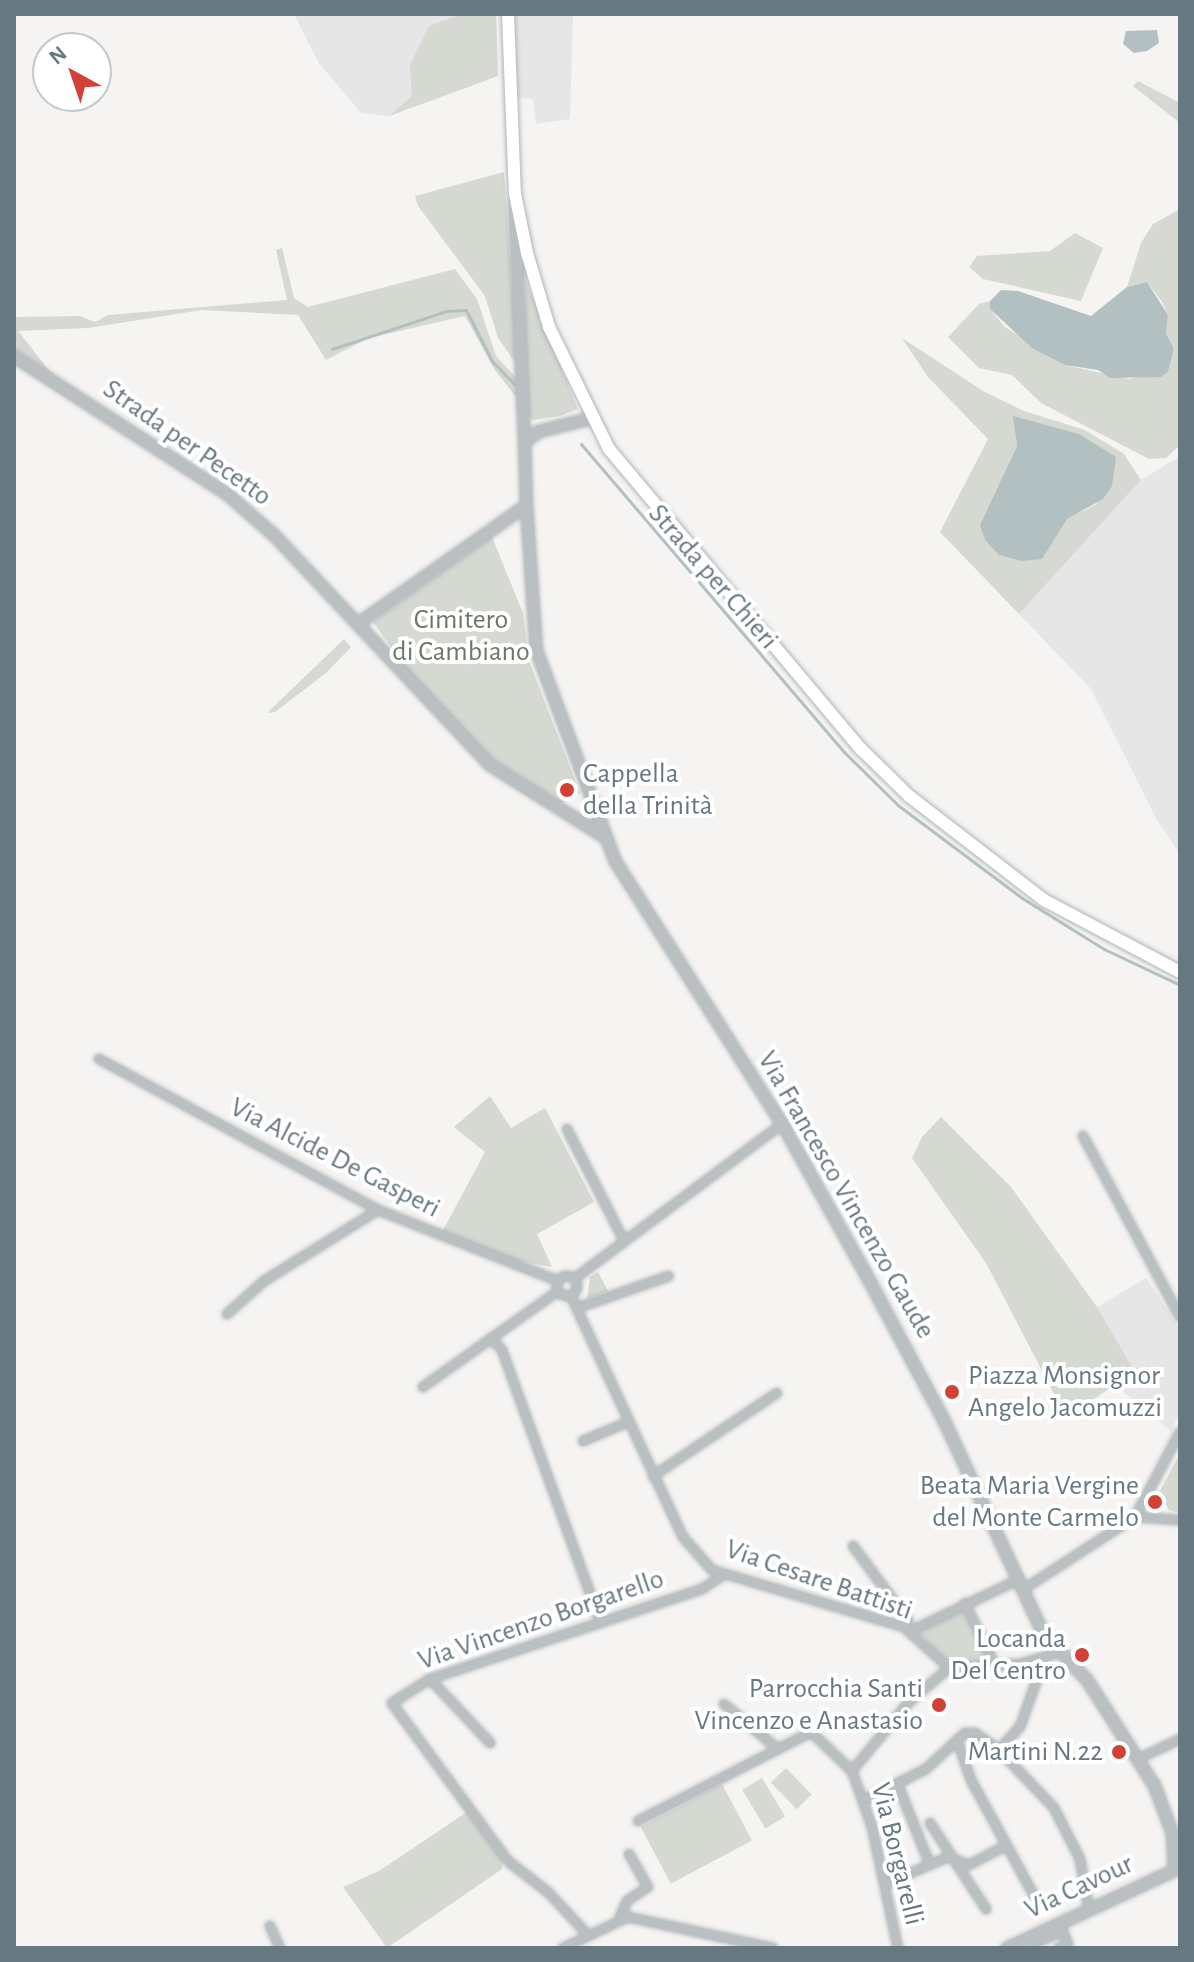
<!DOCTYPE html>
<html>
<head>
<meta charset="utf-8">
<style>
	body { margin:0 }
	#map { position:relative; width:1194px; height:1962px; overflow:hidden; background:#f5f4f2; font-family:"Alegreya Sans",sans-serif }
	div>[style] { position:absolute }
	.built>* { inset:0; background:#e5e6e5 }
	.green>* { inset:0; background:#d5d9d1; transform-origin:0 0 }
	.water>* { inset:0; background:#b2c0c2 }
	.stream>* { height:3px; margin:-1.5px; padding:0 1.5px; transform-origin:1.5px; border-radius:1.5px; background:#b2c0c2 }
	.roads { filter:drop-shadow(0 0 2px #afb5b8) drop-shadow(0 0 2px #afb5b8) }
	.minor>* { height:8px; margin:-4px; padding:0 4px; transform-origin:4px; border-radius:4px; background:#babfc1 }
	.minor>.ring { margin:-4px; padding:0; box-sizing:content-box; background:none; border:8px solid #babfc1; border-radius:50% }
	.tertiary>* { height:11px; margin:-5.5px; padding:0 5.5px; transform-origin:5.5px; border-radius:5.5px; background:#babfc1 }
	.secondary>* { height:12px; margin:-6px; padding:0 6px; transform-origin:6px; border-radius:6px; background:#fff }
	.dots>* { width:22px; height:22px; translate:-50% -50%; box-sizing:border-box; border:4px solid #fff; border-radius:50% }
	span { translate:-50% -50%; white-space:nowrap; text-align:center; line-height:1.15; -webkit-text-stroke:8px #fff; paint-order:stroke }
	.street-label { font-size:28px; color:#677880 }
	.park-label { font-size:28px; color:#6c7765 }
	.poi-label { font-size:28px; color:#677880 }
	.left { translate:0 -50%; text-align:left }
	.right { translate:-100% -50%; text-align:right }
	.frame { position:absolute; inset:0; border:16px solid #677880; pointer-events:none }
	.north { position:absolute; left:32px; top:32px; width:80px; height:80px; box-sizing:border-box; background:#fff; border:2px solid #c2c9cc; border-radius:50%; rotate:320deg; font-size:22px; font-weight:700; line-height:32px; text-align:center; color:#677880 }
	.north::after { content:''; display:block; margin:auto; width:28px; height:36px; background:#d14135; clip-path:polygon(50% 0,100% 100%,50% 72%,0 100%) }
</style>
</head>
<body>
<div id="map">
	<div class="built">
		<div style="clip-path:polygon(294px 14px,496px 14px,498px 76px,389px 116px,361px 113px,319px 63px)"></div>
		<div style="clip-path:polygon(515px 14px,573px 14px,570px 119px,536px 124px,533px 99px,517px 98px)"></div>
		<div style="clip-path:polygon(1180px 456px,1180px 854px,1157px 820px,1091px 689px,1019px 614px,1141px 480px)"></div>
		<div style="clip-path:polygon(1146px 1278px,1180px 1329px,1180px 1412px,1171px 1431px,1115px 1385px,1134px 1372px,1097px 1307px)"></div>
	</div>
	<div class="green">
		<div style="clip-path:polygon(462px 14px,496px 14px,498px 76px,389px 116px,412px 96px,410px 65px,429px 26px)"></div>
		<div style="clip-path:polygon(1138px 81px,1180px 103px,1180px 123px,1133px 86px)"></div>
		<div style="clip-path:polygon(504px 172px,517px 365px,498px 338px,485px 296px,418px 206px,415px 196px)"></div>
		<div style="clip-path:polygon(1180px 209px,1180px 445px,1166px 458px,1149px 459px,1041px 403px,1012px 375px,979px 368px,948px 337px,979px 304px,990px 301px,990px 309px,1005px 327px,1065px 365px,1129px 379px,1168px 372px,1174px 350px,1165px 334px,1168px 315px,1162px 302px,1147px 282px,1127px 287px,1141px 243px,1153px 224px)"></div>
		<div style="clip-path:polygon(1075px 233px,1103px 248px,1081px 301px,983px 279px,969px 267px,977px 256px,1050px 251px)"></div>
		<div style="clip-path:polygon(282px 248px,294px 298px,308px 307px,455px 269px,477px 299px,496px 356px,518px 380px,517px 398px,494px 369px,465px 316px,369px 338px,326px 360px,298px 315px,202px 310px,88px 328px,18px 331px,52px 374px,14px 351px,14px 317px,80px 316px,95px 322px,108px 315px,287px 300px,276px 250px)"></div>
		<div style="clip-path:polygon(525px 280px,578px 409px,560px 416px,533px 420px,525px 414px)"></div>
		<div style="clip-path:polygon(evenodd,902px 338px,983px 391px,1024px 411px,1085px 430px,1124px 454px,1141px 480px,1019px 614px,940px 532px,988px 439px,928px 377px,902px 338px,1014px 416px,1111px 471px,1112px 486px,1095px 505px,1066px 519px,1058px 533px,980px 525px,1017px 446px,1014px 416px)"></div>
		<div style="clip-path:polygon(492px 537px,523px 613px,529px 661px,580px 793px,558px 805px,499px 766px,414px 679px,373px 622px)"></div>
		<div style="clip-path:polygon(344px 639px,351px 647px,326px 673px,275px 712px,267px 713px)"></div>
		<div style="clip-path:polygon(490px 1096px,511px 1128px,545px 1108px,594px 1202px,537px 1234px,552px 1267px,507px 1259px,441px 1234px,485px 1152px,454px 1127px)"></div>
		<div style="clip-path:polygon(941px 1117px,1011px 1187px,1097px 1307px,1135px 1372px,1066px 1417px,986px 1263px,912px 1158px,922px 1137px)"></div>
		<div style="clip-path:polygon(598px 1272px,608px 1291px,587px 1299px,590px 1277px)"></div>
		<div style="clip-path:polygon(1180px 1453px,1180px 1513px,1169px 1510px,1159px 1493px)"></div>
		<div style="clip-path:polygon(964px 1605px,993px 1663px,950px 1665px,917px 1630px)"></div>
		<div style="left:786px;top:1768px;width:37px;height:21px;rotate:46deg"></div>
		<div style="left:762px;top:1778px;width:45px;height:23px;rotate:59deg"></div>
		<div style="left:722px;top:1784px;width:64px;height:92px;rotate:62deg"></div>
		<div style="clip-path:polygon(467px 1812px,502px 1859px,502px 1869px,387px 1948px,343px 1887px,379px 1871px)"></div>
	</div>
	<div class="water">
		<div style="clip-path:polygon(1157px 30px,1159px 43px,1147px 51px,1134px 53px,1123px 44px,1126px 31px)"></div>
		<div style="clip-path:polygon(1147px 282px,1168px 315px,1166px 334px,1174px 349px,1168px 372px,1161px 377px,1110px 378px,1098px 370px,1065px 365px,1032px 348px,990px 309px,990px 301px,1001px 290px,1018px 291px,1091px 316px,1127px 287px)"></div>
		<div style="clip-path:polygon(1013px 416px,1079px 434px,1116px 457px,1112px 486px,1103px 499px,1067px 519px,1042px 559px,1022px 561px,999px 555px,985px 540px,980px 525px,1017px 446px)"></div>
	</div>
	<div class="stream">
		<div style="left:332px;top:349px;width:120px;rotate:-18.4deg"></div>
		<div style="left:446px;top:311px;width:20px;rotate:-3deg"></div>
		<div style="left:466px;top:310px;width:57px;rotate:63deg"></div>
		<div style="left:492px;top:361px;width:32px;rotate:46deg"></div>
		<div style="left:581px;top:444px;width:405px;rotate:49.5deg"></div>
		<div style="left:844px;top:752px;width:77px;rotate:44.5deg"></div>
		<div style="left:899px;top:806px;width:154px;rotate:36.8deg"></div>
		<div style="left:1022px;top:898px;width:97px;rotate:31.9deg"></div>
		<div style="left:1104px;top:949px;width:84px;rotate:25.3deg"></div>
	</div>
	<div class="roads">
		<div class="minor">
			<div style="left:99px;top:1059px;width:317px;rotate:28.4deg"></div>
			<div style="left:378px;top:1210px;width:193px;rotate:21.5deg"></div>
			<div style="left:567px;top:1129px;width:126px;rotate:63deg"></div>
			<div style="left:1083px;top:1136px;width:205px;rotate:61.8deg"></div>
			<div class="ring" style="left:557px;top:1276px;width:12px;height:12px"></div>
			<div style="left:574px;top:1279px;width:259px;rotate:-36.7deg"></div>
			<div style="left:571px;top:1296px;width:266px;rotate:65.1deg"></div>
			<div style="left:683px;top:1537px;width:44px;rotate:48.7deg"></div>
			<div style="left:712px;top:1570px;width:200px;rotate:16.5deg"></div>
			<div style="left:904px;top:1627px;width:61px;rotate:42.3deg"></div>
			<div style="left:949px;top:1668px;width:71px;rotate:-3.2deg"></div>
			<div style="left:1020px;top:1664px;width:43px;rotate:-16.3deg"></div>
			<div style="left:577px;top:1308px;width:97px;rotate:-19.2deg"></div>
			<div style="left:227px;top:1314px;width:50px;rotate:-41.7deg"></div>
			<div style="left:264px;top:1281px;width:134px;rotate:-31.9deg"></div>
			<div style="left:491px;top:1338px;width:16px;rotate:47deg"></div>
			<div style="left:502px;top:1350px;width:287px;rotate:70.1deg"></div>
			<div style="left:423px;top:1387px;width:166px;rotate:-35.4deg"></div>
			<div style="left:583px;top:1441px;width:49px;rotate:-22.9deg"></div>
			<div style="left:653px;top:1476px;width:149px;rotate:-33.8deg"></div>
			<div style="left:1135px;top:1517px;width:96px;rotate:-62.1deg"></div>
			<div style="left:853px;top:1546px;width:92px;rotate:53.4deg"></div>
			<div style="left:908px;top:1620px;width:8px;rotate:120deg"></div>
			<div style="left:1024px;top:1589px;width:132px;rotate:-33deg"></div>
			<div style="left:1135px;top:1517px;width:45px;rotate:3.8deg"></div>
			<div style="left:965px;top:1603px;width:71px;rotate:64.2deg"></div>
			<div style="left:911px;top:1631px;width:121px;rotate:-25.5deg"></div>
			<div style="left:430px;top:1679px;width:88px;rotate:46.8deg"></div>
			<div style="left:724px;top:1704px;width:70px;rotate:39.8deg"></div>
			<div style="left:778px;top:1749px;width:37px;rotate:-27deg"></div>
			<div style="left:811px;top:1732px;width:57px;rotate:43.6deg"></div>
			<div style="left:852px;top:1771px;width:59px;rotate:70.3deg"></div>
			<div style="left:872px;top:1827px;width:124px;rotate:77.9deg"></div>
			<div style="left:957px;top:1740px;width:42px;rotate:70.7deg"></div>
			<div style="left:971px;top:1780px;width:136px;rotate:61.4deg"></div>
			<div style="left:999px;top:1750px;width:31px;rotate:-48deg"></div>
			<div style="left:1020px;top:1727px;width:71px;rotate:-70.3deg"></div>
			<div style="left:1138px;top:1759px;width:47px;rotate:-25.5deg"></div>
			<div style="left:852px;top:1771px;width:89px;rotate:-50.4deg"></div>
			<div style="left:909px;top:1702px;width:52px;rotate:-40.4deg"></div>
			<div style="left:898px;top:1785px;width:86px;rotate:68.2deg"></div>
			<div style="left:864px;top:1800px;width:69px;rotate:-26.6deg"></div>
			<div style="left:926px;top:1769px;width:53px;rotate:-42.7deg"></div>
			<div style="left:965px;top:1733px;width:10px"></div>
			<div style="left:975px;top:1733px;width:29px;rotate:35deg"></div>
			<div style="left:999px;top:1750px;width:80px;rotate:46.5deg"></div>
			<div style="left:1054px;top:1808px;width:57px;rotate:63deg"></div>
			<div style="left:1080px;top:1859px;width:52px;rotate:80deg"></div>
			<div style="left:638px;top:1821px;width:157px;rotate:-27.2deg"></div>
			<div style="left:930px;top:1823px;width:103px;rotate:56.9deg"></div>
			<div style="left:885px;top:1884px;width:69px;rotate:-23.2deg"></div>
			<div style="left:948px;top:1857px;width:22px;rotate:21deg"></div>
			<div style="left:969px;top:1865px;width:41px;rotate:-27.8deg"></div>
			<div style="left:620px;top:1917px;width:17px;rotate:-66deg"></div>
			<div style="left:627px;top:1901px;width:25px;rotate:-34deg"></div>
			<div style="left:648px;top:1887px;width:38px;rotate:-120deg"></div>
			<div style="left:270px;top:1926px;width:24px;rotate:66deg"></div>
			<div style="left:586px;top:1933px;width:54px;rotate:-132.8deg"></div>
			<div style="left:549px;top:1893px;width:52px;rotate:-142deg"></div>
			<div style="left:508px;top:1861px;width:196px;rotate:-126.3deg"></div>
			<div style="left:392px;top:1703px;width:45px;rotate:-32.3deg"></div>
			<div style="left:430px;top:1679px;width:287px;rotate:-18.3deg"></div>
			<div style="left:702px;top:1589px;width:24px;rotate:-33deg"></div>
			<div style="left:1035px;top:1943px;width:30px;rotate:-23deg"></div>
			<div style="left:1063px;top:1931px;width:14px;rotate:69deg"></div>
			<div style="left:1068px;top:1944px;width:10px;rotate:156deg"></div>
			<div style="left:563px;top:1948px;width:72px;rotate:-25.5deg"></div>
			<div style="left:628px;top:1917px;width:148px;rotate:12.1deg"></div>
		</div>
		<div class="tertiary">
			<div style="left:514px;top:202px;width:240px;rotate:87.6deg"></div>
			<div style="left:14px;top:356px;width:252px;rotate:32.9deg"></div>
			<div style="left:226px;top:493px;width:64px;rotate:41.2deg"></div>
			<div style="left:274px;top:535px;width:314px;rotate:46.8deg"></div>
			<div style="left:489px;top:764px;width:137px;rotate:32.2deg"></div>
			<div style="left:526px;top:505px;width:145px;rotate:86.1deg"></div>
			<div style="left:536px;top:650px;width:225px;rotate:69.5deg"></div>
			<div style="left:615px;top:861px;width:312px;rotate:57.6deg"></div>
			<div style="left:782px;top:1124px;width:171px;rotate:60.9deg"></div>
			<div style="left:865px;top:1273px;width:166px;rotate:61.9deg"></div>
			<div style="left:943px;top:1419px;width:236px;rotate:65deg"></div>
			<div style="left:1043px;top:1633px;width:64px;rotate:46.9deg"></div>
			<div style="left:1087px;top:1680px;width:125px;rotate:57.5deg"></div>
			<div style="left:1154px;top:1785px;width:51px;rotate:69.4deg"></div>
			<div style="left:1172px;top:1833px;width:37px;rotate:87deg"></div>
			<div style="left:358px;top:623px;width:205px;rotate:-35.1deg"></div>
			<div style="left:526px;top:505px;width:63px;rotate:-91.8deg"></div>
			<div style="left:524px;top:442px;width:18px;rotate:-38deg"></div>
			<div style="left:538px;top:431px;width:55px;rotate:-13.8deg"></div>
			<div style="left:1006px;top:1948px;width:185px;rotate:-24.9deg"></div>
		</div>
		<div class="secondary">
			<div style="left:508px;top:14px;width:180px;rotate:87.8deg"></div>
			<div style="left:515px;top:194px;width:60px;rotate:78.5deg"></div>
			<div style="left:527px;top:253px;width:77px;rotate:73.4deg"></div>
			<div style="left:549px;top:327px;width:136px;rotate:63.8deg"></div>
			<div style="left:609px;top:449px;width:392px;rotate:50deg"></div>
			<div style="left:861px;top:749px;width:67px;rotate:44.4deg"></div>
			<div style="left:909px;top:796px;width:170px;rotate:37.6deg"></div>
			<div style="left:1044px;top:900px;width:154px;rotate:27.9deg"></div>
		</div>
	</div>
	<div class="dots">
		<div style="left:567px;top:790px;background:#d14135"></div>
		<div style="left:952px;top:1392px;background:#d14135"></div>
		<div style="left:1155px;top:1502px;background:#d14135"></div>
		<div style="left:1082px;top:1655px;background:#d14135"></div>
		<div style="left:939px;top:1705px;background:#d14135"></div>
		<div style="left:1119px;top:1752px;background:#d14135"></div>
	</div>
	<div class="street-label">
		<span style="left:187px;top:443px;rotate:35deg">Strada per Pecetto</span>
		<span style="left:713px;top:577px;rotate:49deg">Strada per Chieri</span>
		<span style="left:335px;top:1158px;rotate:27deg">Via Alcide De Gasperi</span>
		<span style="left:846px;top:1195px;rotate:60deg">Via Francesco Vincenzo Gaude</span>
		<span style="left:819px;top:1580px;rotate:19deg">Via Cesare Battisti</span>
		<span style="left:541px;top:1620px;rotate:-19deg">Via Vincenzo Borgarello</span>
		<span style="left:897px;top:1854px;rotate:76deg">Via Borgarelli</span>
		<span style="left:1079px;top:1887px;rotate:-25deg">Via Cavour</span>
	</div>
	<div class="park-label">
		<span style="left:461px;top:636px">Cimitero<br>di Cambiano</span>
	</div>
	<div class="poi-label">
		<span class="left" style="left:583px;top:790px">Cappella<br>della Trinità</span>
		<span class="left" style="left:968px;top:1392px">Piazza Monsignor<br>Angelo Jacomuzzi</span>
		<span class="right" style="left:1139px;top:1502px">Beata Maria Vergine<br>del Monte Carmelo</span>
		<span class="right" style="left:1066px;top:1655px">Locanda<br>Del Centro</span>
		<span class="right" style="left:923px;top:1705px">Parrocchia Santi<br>Vincenzo e Anastasio</span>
		<span class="right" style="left:1103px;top:1752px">Martini N.22</span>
	</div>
	<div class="frame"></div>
	<div class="north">N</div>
</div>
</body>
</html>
